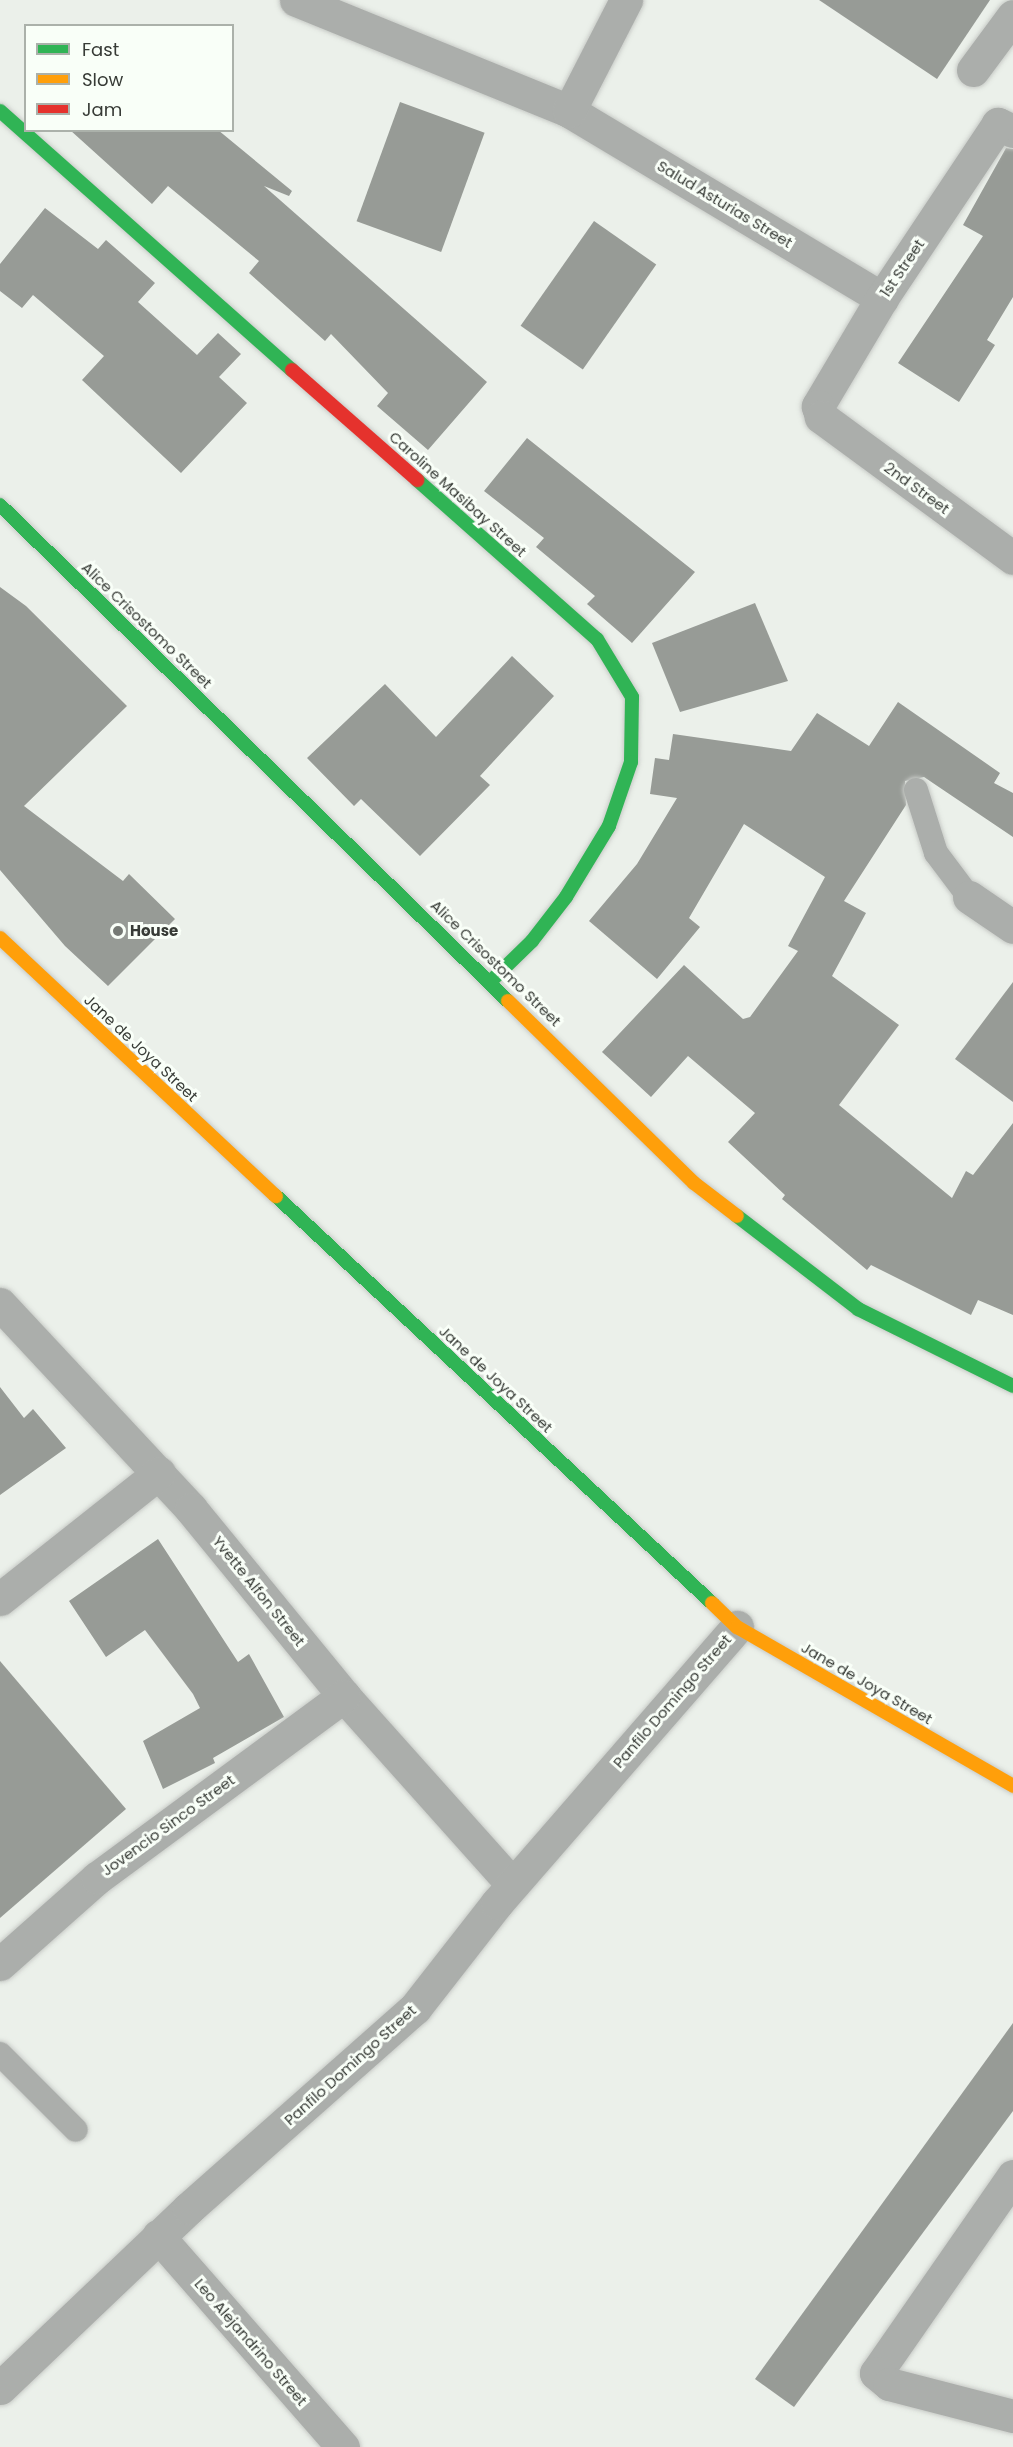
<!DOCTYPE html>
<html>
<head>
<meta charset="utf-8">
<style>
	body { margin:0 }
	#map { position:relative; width:1013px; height:2447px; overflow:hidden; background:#ebf0ea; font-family:Poppins,sans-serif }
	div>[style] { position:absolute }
	.building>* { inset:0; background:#979b96; transform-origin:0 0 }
	.roads { filter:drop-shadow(0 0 2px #c8cbc7) drop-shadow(0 0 2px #c8cbc7) }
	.lane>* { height:24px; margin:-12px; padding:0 12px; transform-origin:12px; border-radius:12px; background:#abaeab }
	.street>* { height:33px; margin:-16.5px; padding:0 16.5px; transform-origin:16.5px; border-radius:16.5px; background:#abaeab }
	.fast>* { height:14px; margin:-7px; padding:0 7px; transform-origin:7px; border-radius:7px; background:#30b455 }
	.slow>* { height:14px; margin:-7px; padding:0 7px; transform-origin:7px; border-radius:7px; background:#ff9f0a }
	.jam>* { height:14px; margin:-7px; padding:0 7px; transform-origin:7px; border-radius:7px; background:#e5322d }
	.dots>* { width:16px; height:16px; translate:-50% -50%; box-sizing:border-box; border:3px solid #f9fff8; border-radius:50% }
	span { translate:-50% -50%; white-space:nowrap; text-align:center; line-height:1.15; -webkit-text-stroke:6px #f9fff8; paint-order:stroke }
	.street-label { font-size:15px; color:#373b36 }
	.poi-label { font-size:15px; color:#373b36; font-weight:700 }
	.left { translate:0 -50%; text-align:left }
	.legend { position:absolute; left:24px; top:24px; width:210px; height:108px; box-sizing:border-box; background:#f9fff8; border:2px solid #abb1aa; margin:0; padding:8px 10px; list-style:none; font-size:18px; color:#373b36 }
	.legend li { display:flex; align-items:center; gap:12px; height:30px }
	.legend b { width:30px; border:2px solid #abb1aa }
</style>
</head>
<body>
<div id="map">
	<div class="building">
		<div style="clip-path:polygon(819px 0,990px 0,937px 79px)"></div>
		<div style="left:400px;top:102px;width:90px;height:127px;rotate:20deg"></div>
		<div style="clip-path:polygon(70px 130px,218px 130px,292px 191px,289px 196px,264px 186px,487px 382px,428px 450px,377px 406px,388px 393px,331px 334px,325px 341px,249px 273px,259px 261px,168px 186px,152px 204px)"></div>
		<div style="clip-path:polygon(1006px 148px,1013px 149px,1013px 297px,987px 340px,995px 345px,959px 402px,898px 363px,983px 236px,963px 225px)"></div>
		<div style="clip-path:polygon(45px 208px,98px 249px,106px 240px,155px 283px,138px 302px,197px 355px,218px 333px,241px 354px,219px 377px,247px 403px,181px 473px,82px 380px,104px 356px,33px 295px,22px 308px,0 291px,0 264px)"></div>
		<div style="left:594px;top:221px;width:76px;height:128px;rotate:35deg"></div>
		<div style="clip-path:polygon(527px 438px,695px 572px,632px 643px,587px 604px,595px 596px,536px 547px,544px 538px,484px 491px)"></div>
		<div style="clip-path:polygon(0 587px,26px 606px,127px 706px,24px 806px,123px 881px,129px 874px,175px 919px,108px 986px,65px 946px,0 870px)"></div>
		<div style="clip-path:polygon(755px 603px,788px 681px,680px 712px,652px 643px)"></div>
		<div style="clip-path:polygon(512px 656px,554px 696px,480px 776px,490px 785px,420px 856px,361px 799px,354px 806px,307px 758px,385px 684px,436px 737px)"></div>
		<div style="clip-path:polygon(898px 702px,1000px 773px,994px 783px,1013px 793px,1013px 837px,924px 777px,905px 781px,906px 805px,844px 901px,866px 913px,832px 976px,899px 1025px,839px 1105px,952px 1198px,966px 1171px,973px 1175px,1013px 1123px,1013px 1315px,978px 1300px,971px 1315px,871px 1265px,867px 1270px,782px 1199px,785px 1195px,728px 1142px,755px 1113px,688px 1056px,651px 1097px,602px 1052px,684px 965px,743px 1019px,750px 1017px,798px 951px,788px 946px,825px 877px,744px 824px,689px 918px,700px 927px,657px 979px,589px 921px,637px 864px,677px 798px,650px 794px,655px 758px,669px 760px,673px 734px,791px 751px,817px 713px,869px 746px)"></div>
		<div style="clip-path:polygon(1013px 982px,1013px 1102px,955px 1059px)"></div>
		<div style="clip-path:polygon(0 1387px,24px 1418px,33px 1409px,66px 1448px,0 1495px)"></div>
		<div style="clip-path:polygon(158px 1539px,238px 1662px,249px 1654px,284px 1717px,213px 1758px,215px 1763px,163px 1789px,143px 1741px,200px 1708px,193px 1694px,145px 1630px,106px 1657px,69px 1601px)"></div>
		<div style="clip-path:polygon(0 1661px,126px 1809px,0 1918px)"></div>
		<div style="clip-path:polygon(1013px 2023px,1013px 2111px,794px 2407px,755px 2379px)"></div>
	</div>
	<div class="roads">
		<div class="lane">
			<div style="left:916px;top:790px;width:66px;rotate:72.4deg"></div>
			<div style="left:936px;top:853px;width:55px;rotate:53.1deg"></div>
			<div style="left:0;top:2054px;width:107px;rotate:45deg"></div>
		</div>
		<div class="street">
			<div style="left:296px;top:0;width:295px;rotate:22.1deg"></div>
			<div style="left:569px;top:111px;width:365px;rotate:30.9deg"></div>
			<div style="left:973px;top:70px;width:67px;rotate:-53.5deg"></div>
			<div style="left:569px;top:111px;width:125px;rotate:-62.8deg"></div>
			<div style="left:1013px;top:131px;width:17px;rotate:-155deg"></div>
			<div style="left:998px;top:124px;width:209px;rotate:123.7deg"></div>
			<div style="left:882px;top:298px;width:126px;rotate:120.7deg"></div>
			<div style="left:818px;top:406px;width:11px;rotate:75deg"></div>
			<div style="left:821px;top:417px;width:238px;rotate:36.3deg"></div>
			<div style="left:969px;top:897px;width:53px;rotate:34.3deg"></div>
			<div style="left:0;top:1304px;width:280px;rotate:47deg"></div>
			<div style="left:191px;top:1509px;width:242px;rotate:50.7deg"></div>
			<div style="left:344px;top:1696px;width:252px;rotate:48.2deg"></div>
			<div style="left:0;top:1599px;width:203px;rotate:-38.4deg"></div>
			<div style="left:0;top:1964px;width:130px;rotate:-41.6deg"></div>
			<div style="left:97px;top:1878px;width:307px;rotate:-36.4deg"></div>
			<div style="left:1013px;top:2176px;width:240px;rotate:124.8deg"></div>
			<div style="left:876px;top:2373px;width:17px;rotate:40deg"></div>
			<div style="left:889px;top:2384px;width:128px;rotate:14.5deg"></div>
			<div style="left:158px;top:2236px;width:281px;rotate:48.8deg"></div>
			<div style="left:0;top:2388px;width:261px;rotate:-43.6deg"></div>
			<div style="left:189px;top:2208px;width:302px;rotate:-41.5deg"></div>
			<div style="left:415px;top:2008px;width:133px;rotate:-52deg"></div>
			<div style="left:497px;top:1903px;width:366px;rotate:-49deg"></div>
		</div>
		<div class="fast">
			<div style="left:0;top:111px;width:390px;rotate:41.6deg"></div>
			<div style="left:417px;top:480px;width:240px;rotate:41.5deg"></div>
			<div style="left:597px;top:639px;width:68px;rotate:58.9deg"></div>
			<div style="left:632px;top:697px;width:65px;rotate:90.9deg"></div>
			<div style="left:631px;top:762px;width:68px;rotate:109deg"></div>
			<div style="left:609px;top:826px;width:83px;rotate:121.2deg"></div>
			<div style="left:566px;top:897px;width:56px;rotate:127.7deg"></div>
			<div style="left:532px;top:941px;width:57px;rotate:135.7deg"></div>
			<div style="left:0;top:505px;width:710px;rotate:44.32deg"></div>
			<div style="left:276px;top:1196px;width:596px;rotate:43.03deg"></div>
			<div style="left:737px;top:1216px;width:153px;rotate:37.5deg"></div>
			<div style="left:858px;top:1309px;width:173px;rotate:26.4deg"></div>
		</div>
		<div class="slow">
			<div style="left:0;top:938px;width:378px;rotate:43.1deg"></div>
			<div style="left:508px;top:1001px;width:260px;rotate:44.4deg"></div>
			<div style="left:694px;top:1183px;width:54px;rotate:37.5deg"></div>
			<div style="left:712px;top:1603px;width:35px;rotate:44deg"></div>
			<div style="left:737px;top:1627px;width:319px;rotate:29.9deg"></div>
		</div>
		<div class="jam">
			<div style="left:292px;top:370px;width:167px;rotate:41.3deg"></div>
		</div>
	</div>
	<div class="dots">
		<div style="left:118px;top:931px;background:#767a75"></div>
	</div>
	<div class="street-label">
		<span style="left:725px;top:204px;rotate:31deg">Salud Asturias Street</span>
		<span style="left:902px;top:268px;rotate:-56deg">1st Street</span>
		<span style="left:917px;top:488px;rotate:36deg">2nd Street</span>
		<span style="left:458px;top:494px;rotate:42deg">Caroline Masibay Street</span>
		<span style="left:147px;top:625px;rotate:44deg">Alice Crisostomo Street</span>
		<span style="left:496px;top:963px;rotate:44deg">Alice Crisostomo Street</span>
		<span style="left:141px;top:1048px;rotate:43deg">Jane de Joya Street</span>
		<span style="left:496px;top:1379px;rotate:43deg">Jane de Joya Street</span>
		<span style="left:259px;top:1591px;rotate:51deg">Yvette Alfon Street</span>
		<span style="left:867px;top:1683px;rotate:30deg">Jane de Joya Street</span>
		<span style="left:672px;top:1701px;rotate:-49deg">Panfilo Domingo Street</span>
		<span style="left:168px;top:1825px;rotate:-36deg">Jovencio Sinco Street</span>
		<span style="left:350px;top:2065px;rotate:-42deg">Panfilo Domingo Street</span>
		<span style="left:251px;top:2342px;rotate:49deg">Leo Alejandrino Street</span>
	</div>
	<div class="poi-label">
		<span class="left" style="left:130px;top:931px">House</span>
	</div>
	<ul class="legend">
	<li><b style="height:8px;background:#30b455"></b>Fast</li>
	<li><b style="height:8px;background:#ff9f0a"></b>Slow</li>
	<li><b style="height:8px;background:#e5322d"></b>Jam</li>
	</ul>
</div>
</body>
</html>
